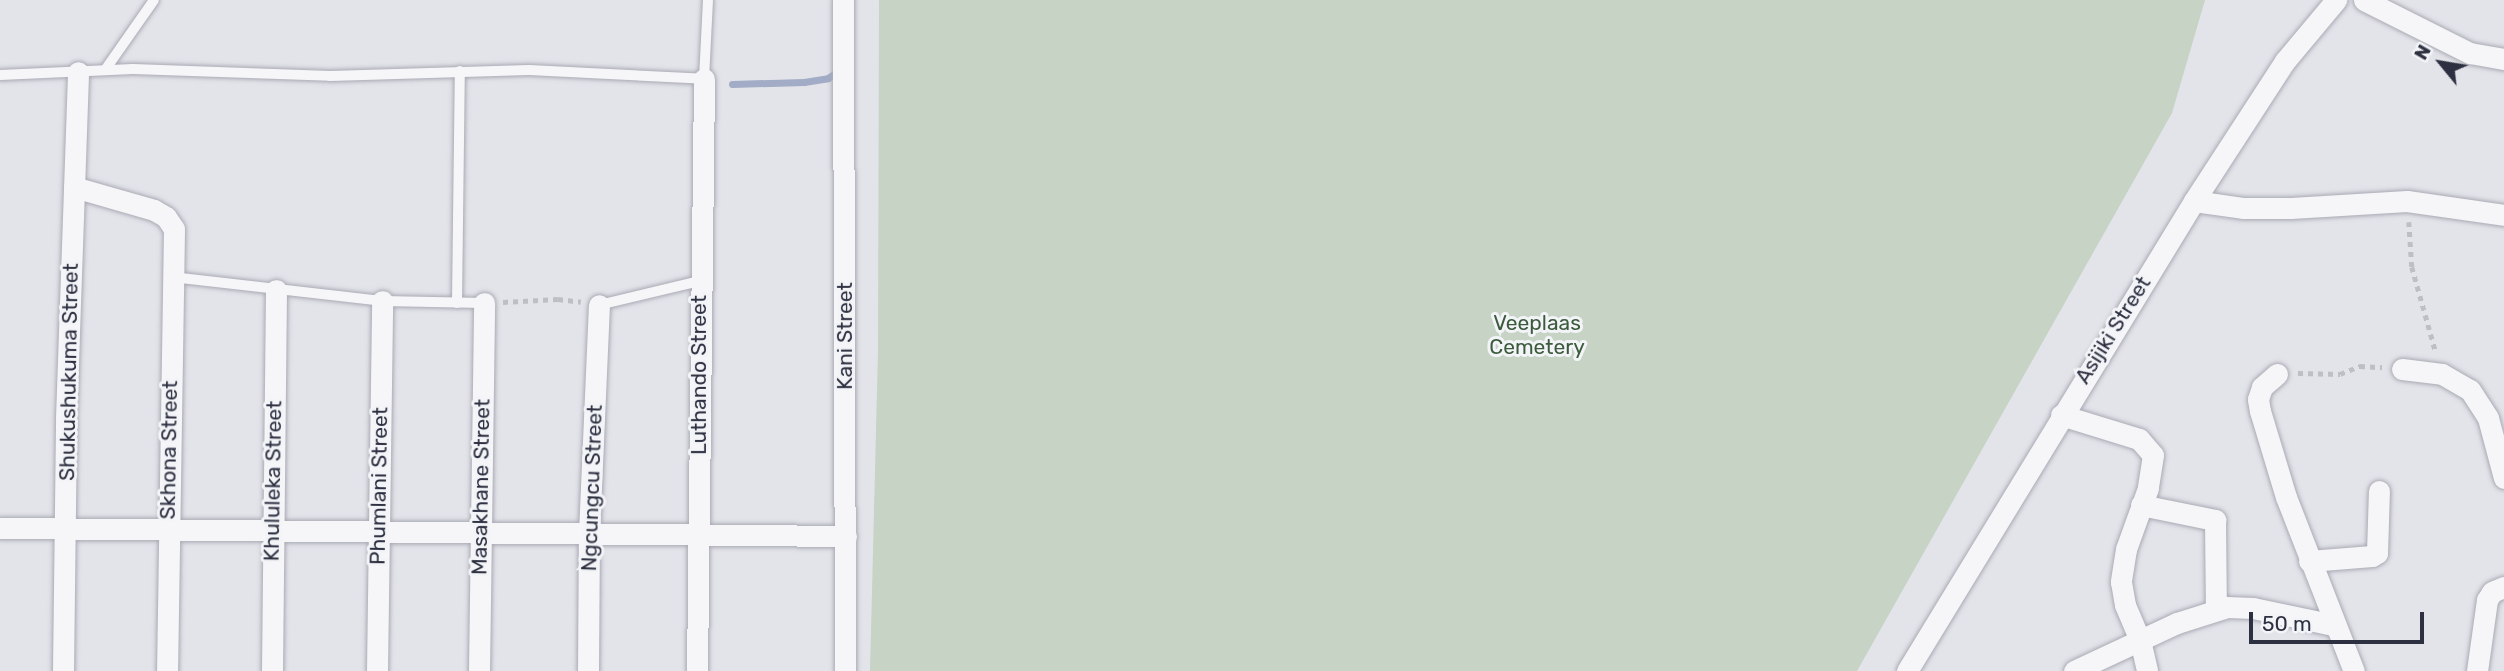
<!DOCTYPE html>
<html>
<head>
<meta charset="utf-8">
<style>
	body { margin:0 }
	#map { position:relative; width:2504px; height:671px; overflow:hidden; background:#e3e4ea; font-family:Rubik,sans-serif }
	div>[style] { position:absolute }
	.green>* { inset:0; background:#c6d3c5 }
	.stream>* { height:7px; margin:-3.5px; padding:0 3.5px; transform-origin:3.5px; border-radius:3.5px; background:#a2acc6 }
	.path>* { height:4.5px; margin-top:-2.25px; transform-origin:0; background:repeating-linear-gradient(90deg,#bebfc5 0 5px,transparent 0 10px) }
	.roads { filter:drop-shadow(0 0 2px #a9aab4) drop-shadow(0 0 2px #a9aab4) }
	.lane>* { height:10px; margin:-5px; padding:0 5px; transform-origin:5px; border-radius:5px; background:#f6f6f9 }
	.street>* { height:21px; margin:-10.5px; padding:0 10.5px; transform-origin:10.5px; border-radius:10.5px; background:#f6f6f9 }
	span { translate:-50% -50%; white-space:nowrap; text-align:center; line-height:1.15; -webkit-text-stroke:6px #f3f4f7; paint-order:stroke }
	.park-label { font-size:21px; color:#3b5b3c }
	.street-label { font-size:21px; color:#2d3041 }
	.north { position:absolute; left:2406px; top:28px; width:70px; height:70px; -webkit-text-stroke:5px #f3f4f7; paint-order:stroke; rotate:300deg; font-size:19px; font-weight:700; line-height:28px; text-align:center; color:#2d3041 }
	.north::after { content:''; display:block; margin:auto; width:24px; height:32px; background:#2d3041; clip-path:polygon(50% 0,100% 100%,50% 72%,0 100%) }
	.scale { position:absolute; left:2249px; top:612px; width:175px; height:32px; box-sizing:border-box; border:4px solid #2d3041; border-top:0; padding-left:9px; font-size:21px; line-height:24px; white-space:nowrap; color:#2d3041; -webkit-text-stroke:5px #f3f4f7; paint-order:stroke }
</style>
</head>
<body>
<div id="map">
	<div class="green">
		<div style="clip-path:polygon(879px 0,2205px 0,2172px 113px,1857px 671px,870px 671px,878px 351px)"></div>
	</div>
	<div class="stream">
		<div style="left:732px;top:84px;width:72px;rotate:-1.6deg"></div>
		<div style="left:804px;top:82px;width:24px;rotate:-9deg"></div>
		<div style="left:828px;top:78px;width:14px;rotate:-34deg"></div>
	</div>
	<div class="path">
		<div style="left:2409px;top:222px;width:45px;rotate:86.2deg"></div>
		<div style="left:2412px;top:267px;width:89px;rotate:74.4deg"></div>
		<div style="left:503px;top:302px;width:55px;rotate:-3.1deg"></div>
		<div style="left:558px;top:299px;width:23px;rotate:7deg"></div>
		<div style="left:2298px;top:373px;width:42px;rotate:1.4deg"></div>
		<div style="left:2340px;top:374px;width:22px;rotate:-22deg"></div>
		<div style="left:2360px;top:366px;width:22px;rotate:3deg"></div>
	</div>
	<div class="roads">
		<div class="lane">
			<div style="left:105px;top:70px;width:85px;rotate:-55deg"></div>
			<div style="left:0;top:75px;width:133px;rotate:-2.6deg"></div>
			<div style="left:133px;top:69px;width:197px;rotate:2deg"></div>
			<div style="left:330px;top:76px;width:199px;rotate:-1.7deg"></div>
			<div style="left:529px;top:70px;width:175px;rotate:2.9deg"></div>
			<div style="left:704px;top:79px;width:79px;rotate:-87.1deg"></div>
			<div style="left:172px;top:277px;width:211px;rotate:6.5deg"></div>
			<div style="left:382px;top:301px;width:102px;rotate:1.1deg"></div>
			<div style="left:457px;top:303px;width:232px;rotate:-89.3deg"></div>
			<div style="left:599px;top:305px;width:104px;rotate:-13.4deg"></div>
		</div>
		<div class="street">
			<div style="left:843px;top:0;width:671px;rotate:89.83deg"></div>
			<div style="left:2364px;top:0;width:119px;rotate:26.6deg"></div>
			<div style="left:2470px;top:53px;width:35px;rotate:10deg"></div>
			<div style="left:74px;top:187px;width:83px;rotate:16deg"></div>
			<div style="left:154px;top:210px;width:14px;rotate:30deg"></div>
			<div style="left:166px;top:217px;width:14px;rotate:56deg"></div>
			<div style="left:174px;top:229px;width:442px;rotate:90.9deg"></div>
			<div style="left:2194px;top:201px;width:49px;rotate:8.1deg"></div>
			<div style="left:2243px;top:208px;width:48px"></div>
			<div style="left:2291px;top:208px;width:116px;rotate:-3.5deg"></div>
			<div style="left:2407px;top:201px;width:98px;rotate:8.2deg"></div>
			<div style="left:2402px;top:369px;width:40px;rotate:7.1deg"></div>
			<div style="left:2442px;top:374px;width:32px;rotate:30deg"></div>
			<div style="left:2470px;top:390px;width:33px;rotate:57deg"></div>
			<div style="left:2488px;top:418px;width:62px;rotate:75.1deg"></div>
			<div style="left:2277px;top:374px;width:20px;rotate:139deg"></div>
			<div style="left:2262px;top:387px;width:13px;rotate:108deg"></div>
			<div style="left:2258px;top:399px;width:12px;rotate:81deg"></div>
			<div style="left:2260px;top:411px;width:90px;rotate:73.2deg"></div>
			<div style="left:2286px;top:497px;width:187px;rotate:68.7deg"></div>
			<div style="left:2061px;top:415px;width:82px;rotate:17.1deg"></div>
			<div style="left:2139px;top:439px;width:21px;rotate:49deg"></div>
			<div style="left:2153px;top:455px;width:33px;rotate:99deg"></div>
			<div style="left:2148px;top:488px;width:65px;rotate:109.8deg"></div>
			<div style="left:2126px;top:549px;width:33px;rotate:99deg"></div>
			<div style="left:2121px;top:582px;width:23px;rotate:80deg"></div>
			<div style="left:2125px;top:605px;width:38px;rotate:67deg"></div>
			<div style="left:2140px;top:640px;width:32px;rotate:77deg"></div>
			<div style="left:2141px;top:505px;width:76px;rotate:11.5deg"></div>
			<div style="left:2215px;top:520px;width:89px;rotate:89.4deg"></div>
			<div style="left:0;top:528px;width:846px;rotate:0.54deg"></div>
			<div style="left:2309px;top:561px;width:63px;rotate:-4.5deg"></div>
			<div style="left:2372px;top:556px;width:6px;rotate:-31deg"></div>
			<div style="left:2377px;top:553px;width:62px;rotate:-88.2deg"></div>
			<div style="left:63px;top:671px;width:253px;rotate:-89.3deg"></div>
			<div style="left:66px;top:418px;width:346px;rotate:-88deg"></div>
			<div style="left:272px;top:671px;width:381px;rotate:-89.4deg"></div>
			<div style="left:377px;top:671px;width:370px;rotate:-89.2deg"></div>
			<div style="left:479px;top:671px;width:368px;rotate:-89.2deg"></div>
			<div style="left:588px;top:671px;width:138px;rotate:-89.6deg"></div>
			<div style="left:589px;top:533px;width:228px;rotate:-87.5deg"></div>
			<div style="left:697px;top:671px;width:592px;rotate:-89.32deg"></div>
			<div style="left:1907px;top:671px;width:551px;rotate:-58.59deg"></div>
			<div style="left:2194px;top:201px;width:167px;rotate:-57deg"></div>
			<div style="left:2285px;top:61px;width:80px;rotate:-50.1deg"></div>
			<div style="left:2074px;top:671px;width:114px;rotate:-25deg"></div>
			<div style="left:2177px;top:623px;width:52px;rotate:-17.7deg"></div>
			<div style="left:2227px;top:607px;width:26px;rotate:2deg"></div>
			<div style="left:2253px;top:608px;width:83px;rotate:11.9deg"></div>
			<div style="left:2477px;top:671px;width:72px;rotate:-82deg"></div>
			<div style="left:2487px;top:600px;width:9px;rotate:-58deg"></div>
			<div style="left:2492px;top:592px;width:13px;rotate:-23deg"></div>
		</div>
	</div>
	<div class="park-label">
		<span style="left:1537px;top:335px">Veeplaas<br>Cemetery</span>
	</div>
	<div class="street-label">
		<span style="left:2113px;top:330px;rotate:-58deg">Asijiki Street</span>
		<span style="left:845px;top:336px;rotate:-90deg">Kani Street</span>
		<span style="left:69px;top:372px;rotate:-89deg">Shukushukuma Street</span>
		<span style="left:699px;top:375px;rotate:-90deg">Luthando Street</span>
		<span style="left:169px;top:450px;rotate:-89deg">Skhona Street</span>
		<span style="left:273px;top:481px;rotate:-89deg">Khululeka Street</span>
		<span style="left:379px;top:486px;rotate:-89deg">Phumlani Street</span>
		<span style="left:481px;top:487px;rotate:-89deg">Masakhane Street</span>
		<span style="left:592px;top:488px;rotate:-88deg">Ngcungcu Street</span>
	</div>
	<div class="north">N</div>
	<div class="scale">50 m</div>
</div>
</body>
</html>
